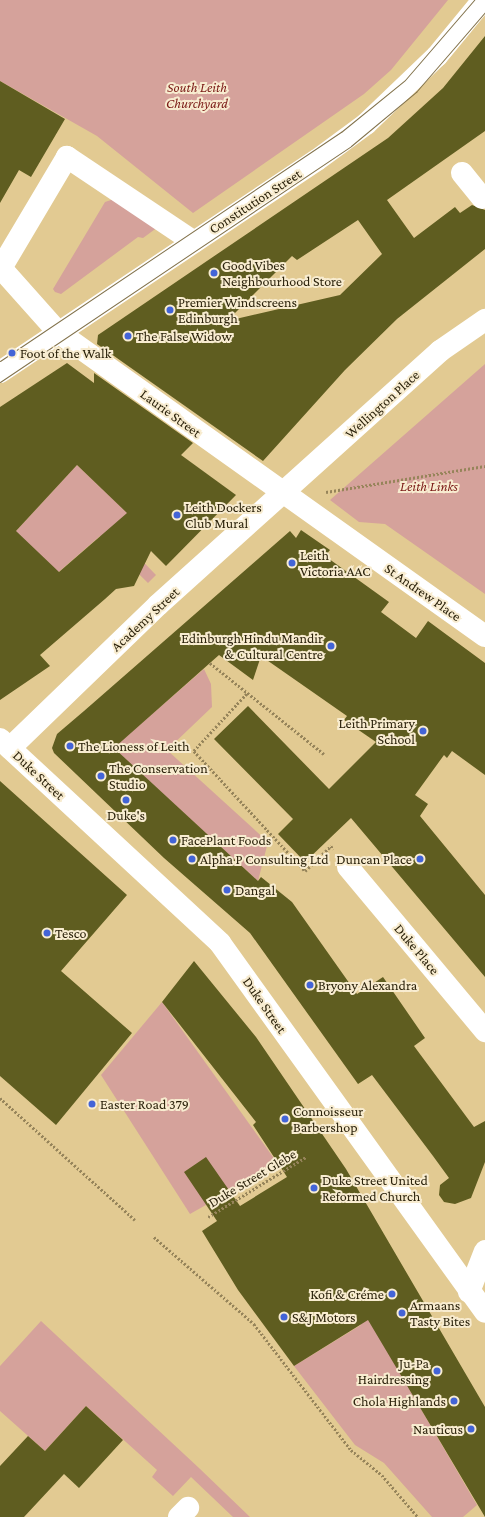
<!DOCTYPE html>
<html>
<head>
<meta charset="utf-8">
<style>
	body { margin:0 }
	#map { position:relative; width:485px; height:1517px; overflow:hidden; background:#e2ca92; font-family:"Crimson Pro",serif }
	div>[style] { position:absolute }
	.green>* { inset:0; background:#d5a29b }
	.building>* { inset:0; background:#5f5d20 }
	.path>* { height:2.5px; margin-top:-1.25px; transform-origin:0; background:repeating-linear-gradient(90deg,#96845a 0 2px,transparent 0 4px) }
	.minor>* { height:22px; margin:-11px; padding:0 11px; transform-origin:11px; border-radius:11px; background:#fff }
	.tram>* { height:1px; margin:-0.5px; padding:0 0.5px; transform-origin:0.5px; border-radius:0.5px; background:#82724b }
	.dots>* { width:11px; height:11px; translate:-50% -50%; box-sizing:border-box; border:2px solid #f8ecd0; border-radius:50% }
	span { translate:-50% -50%; white-space:nowrap; text-align:center; line-height:1.15; -webkit-text-stroke:4px #f8ecd0; paint-order:stroke }
	.park-label { font-size:14px; color:#7a1915; font-style:italic }
	.street-label { font-size:14px; color:#2b220b }
	.poi-label { font-size:14px; color:#2b220b }
	.left { translate:0 -50%; text-align:left }
	.right { translate:-100% -50%; text-align:right }
</style>
</head>
<body>
<div id="map">
	<div class="green">
		<div style="clip-path:polygon(0 0,448px 0,391px 70px,364px 94px,193px 213px,97px 136px,0 81px)"></div>
		<div style="clip-path:polygon(114px 199px,158px 227px,143px 238px,138px 237px,61px 294px,55px 292px,53px 289px,105px 202px)"></div>
		<div style="clip-path:polygon(485px 364px,485px 594px,385px 524px,359px 522px,330px 500px)"></div>
		<div style="clip-path:polygon(77px 465px,141px 526px,125px 543px,156px 575px,148px 583px,100px 536px,0 623px,0 587px,16px 531px)"></div>
		<div style="clip-path:polygon(204px 669px,211px 684px,212px 707px,167px 750px,268px 842px,258px 881px,113px 748px)"></div>
		<div style="clip-path:polygon(162px 1002px,278px 1164px,190px 1214px,101px 1075px)"></div>
		<div style="clip-path:polygon(343px 1296px,369px 1320px,474px 1500px,477px 1505px,463px 1517px,432px 1517px,384px 1463px,355px 1445px,294px 1366px,361px 1325px)"></div>
		<div style="clip-path:polygon(41px 1321px,199px 1468px,250px 1517px,233px 1517px,191px 1477px,173px 1496px,152px 1477px,157px 1470px,86px 1406px,45px 1451px,0 1411px,0 1366px)"></div>
	</div>
	<div class="building">
		<div style="clip-path:polygon(evenodd,485px 36px,485px 131px,387px 200px,414px 238px,455px 207px,460px 213px,472px 205px,485px 210px,485px 249px,397px 319px,345px 370px,263px 461px,97px 344px,98px 335px,388px 138px,443px 88px,485px 36px,358px 220px,382px 254px,340px 295px,227px 321px,292px 256px,297px 260px,358px 220px)"></div>
		<div style="clip-path:polygon(0 81px,65px 119px,31px 177px,19px 170px,0 203px)"></div>
		<div style="clip-path:polygon(evenodd,67px 363px,94px 383px,94px 373px,193px 443px,181px 455px,236px 495px,166px 566px,151px 551px,134px 586px,116px 589px,105px 599px,40px 655px,50px 666px,0 700px,0 407px,67px 363px,77px 465px,127px 513px,59px 572px,16px 531px,77px 465px)"></div>
		<div style="clip-path:polygon(301px 530px,330px 550px,325px 556px,389px 602px,381px 612px,416px 638px,428px 621px,485px 663px,485px 775px,452px 751px,447px 758px,444px 755px,415px 795px,428px 804px,420px 816px,485px 895px,485px 977px,351px 818px,305px 862px,278px 834px,293px 819px,214px 739px,248px 706px,329px 789px,376px 742px,344px 720px,347px 716px,261px 656px,253px 680px,219px 655px,114px 748px,258px 881px,261px 877px,292px 902px,357px 994px,383px 977px,425px 1038px,414px 1046px,474px 1127px,485px 1121px,485px 1162px,471px 1198px,455px 1204px,444px 1202px,439px 1195px,440px 1185px,449px 1178px,433px 1156px,372px 1075px,358px 1084px,250px 933px,164px 858px,54px 753px,52px 748px,57px 734px,84px 711px,290px 531px,296px 538px)"></div>
		<div style="clip-path:polygon(0 781px,127px 895px,61px 971px,132px 1033px,56px 1125px,0 1076px)"></div>
		<div style="clip-path:polygon(194px 961px,256px 1037px,346px 1169px,485px 1407px,485px 1517px,368px 1320px,294px 1366px,238px 1290px,202px 1231px,217px 1221px,184px 1172px,206px 1157px,240px 1206px,287px 1177px,253px 1125px,256px 1122px,162px 1002px)"></div>
		<div style="clip-path:polygon(86px 1406px,123px 1440px,79px 1488px,64px 1474px,24px 1517px,0 1517px,0 1466px,28px 1436px,45px 1451px)"></div>
	</div>
	<div class="path">
		<div style="left:326px;top:492px;width:161px;rotate:-9.3deg"></div>
		<div style="left:210px;top:663px;width:146px;rotate:38.6deg"></div>
		<div style="left:247px;top:694px;width:78px;rotate:132.9deg"></div>
		<div style="left:194px;top:751px;width:163px;rotate:47.2deg"></div>
		<div style="left:305px;top:871px;width:36px;rotate:-44deg"></div>
		<div style="left:331px;top:846px;width:4px;rotate:56deg"></div>
		<div style="left:0;top:1098px;width:182px;rotate:42.1deg"></div>
		<div style="left:208px;top:1217px;width:115px;rotate:-31.5deg"></div>
		<div style="left:154px;top:1237px;width:133px;rotate:41deg"></div>
		<div style="left:254px;top:1324px;width:159px;rotate:52.4deg"></div>
		<div style="left:351px;top:1450px;width:40px;rotate:39deg"></div>
		<div style="left:382px;top:1475px;width:55px;rotate:49.4deg"></div>
	</div>
	<div class="minor">
		<div style="left:462px;top:173px;width:32px;rotate:51deg"></div>
		<div style="left:194px;top:242px;width:153px;rotate:-146.2deg"></div>
		<div style="left:67px;top:157px;width:129px;rotate:120.7deg"></div>
		<div style="left:1px;top:268px;width:86px;rotate:48.3deg"></div>
		<div style="left:58px;top:332px;width:524px;rotate:35.45deg"></div>
		<div style="left:0;top:372px;width:381px;rotate:-33.8deg"></div>
		<div style="left:317px;top:160px;width:61px;rotate:-36.3deg"></div>
		<div style="left:366px;top:124px;width:98px;rotate:-43.8deg"></div>
		<div style="left:437px;top:56px;width:72px;rotate:-50.6deg"></div>
		<div style="left:0;top:739px;width:300px;rotate:42.8deg"></div>
		<div style="left:220px;top:943px;width:454px;rotate:54.3deg"></div>
		<div style="left:10px;top:748px;width:206px;rotate:-44deg"></div>
		<div style="left:158px;top:605px;width:380px;rotate:-42deg"></div>
		<div style="left:440px;top:351px;width:55px;rotate:-34.6deg"></div>
		<div style="left:348px;top:867px;width:214px;rotate:50.1deg"></div>
		<div style="left:469px;top:1292px;width:44px;rotate:-68.7deg"></div>
		<div style="left:179px;top:1517px;width:13px;rotate:-45deg"></div>
	</div>
	<div class="tram">
		<div style="left:0;top:361px;width:411px;rotate:-33.9deg"></div>
		<div style="left:341px;top:132px;width:82px;rotate:-39.1deg"></div>
		<div style="left:405px;top:80px;width:106px;rotate:-49.2deg"></div>
		<div style="left:0;top:382px;width:423px;rotate:-33.9deg"></div>
		<div style="left:351px;top:146px;width:85px;rotate:-39.7deg"></div>
		<div style="left:416px;top:92px;width:106px;rotate:-49.2deg"></div>
	</div>
	<div class="dots">
		<div style="left:214px;top:273px;background:#4364d7"></div>
		<div style="left:170px;top:310px;background:#4364d7"></div>
		<div style="left:128px;top:336px;background:#4364d7"></div>
		<div style="left:12px;top:353px;background:#4364d7"></div>
		<div style="left:177px;top:515px;background:#4364d7"></div>
		<div style="left:292px;top:563px;background:#4364d7"></div>
		<div style="left:331px;top:646px;background:#4364d7"></div>
		<div style="left:423px;top:731px;background:#4364d7"></div>
		<div style="left:70px;top:746px;background:#4364d7"></div>
		<div style="left:101px;top:776px;background:#4364d7"></div>
		<div style="left:126px;top:800px;background:#4364d7"></div>
		<div style="left:173px;top:840px;background:#4364d7"></div>
		<div style="left:192px;top:859px;background:#4364d7"></div>
		<div style="left:420px;top:859px;background:#4364d7"></div>
		<div style="left:227px;top:890px;background:#4364d7"></div>
		<div style="left:47px;top:933px;background:#4364d7"></div>
		<div style="left:310px;top:985px;background:#4364d7"></div>
		<div style="left:92px;top:1104px;background:#4364d7"></div>
		<div style="left:285px;top:1119px;background:#4364d7"></div>
		<div style="left:314px;top:1188px;background:#4364d7"></div>
		<div style="left:392px;top:1294px;background:#4364d7"></div>
		<div style="left:402px;top:1313px;background:#4364d7"></div>
		<div style="left:284px;top:1317px;background:#4364d7"></div>
		<div style="left:437px;top:1371px;background:#4364d7"></div>
		<div style="left:454px;top:1401px;background:#4364d7"></div>
		<div style="left:471px;top:1429px;background:#4364d7"></div>
	</div>
	<div class="park-label">
		<span style="left:197px;top:95px">South Leith<br>Churchyard</span>
		<span style="left:429px;top:486px">Leith Links</span>
	</div>
	<div class="street-label">
		<span style="left:255px;top:201px;rotate:-33deg">Constitution Street</span>
		<span style="left:382px;top:404px;rotate:-42deg">Wellington Place</span>
		<span style="left:171px;top:413px;rotate:36deg">Laurie Street</span>
		<span style="left:423px;top:592px;rotate:35deg">St Andrew Place</span>
		<span style="left:145px;top:619px;rotate:-43deg">Academy Street</span>
		<span style="left:39px;top:775px;rotate:43deg">Duke Street</span>
		<span style="left:417px;top:949px;rotate:50deg">Duke Place</span>
		<span style="left:265px;top:1005px;rotate:55deg">Duke Street</span>
		<span style="left:252px;top:1178px;rotate:-31deg">Duke Street Glebe</span>
	</div>
	<div class="poi-label">
		<span class="left" style="left:222px;top:273px">Good Vibes<br>Neighbourhood Store</span>
		<span class="left" style="left:178px;top:310px">Premier Windscreens<br>Edinburgh</span>
		<span class="left" style="left:136px;top:336px">The False Widow</span>
		<span class="left" style="left:20px;top:353px">Foot of the Walk</span>
		<span class="left" style="left:185px;top:515px">Leith Dockers<br>Club Mural</span>
		<span class="left" style="left:300px;top:563px">Leith<br>Victoria AAC</span>
		<span class="right" style="left:323px;top:646px">Edinburgh Hindu Mandir<br>&amp; Cultural Centre</span>
		<span class="right" style="left:415px;top:731px">Leith Primary<br>School</span>
		<span class="left" style="left:78px;top:746px">The Lioness of Leith</span>
		<span class="left" style="left:109px;top:776px">The Conservation<br>Studio</span>
		<span style="left:126px;top:815px">Duke's</span>
		<span class="left" style="left:181px;top:840px">FacePlant Foods</span>
		<span class="left" style="left:200px;top:859px">Alpha P Consulting Ltd</span>
		<span class="right" style="left:412px;top:859px">Duncan Place</span>
		<span class="left" style="left:235px;top:890px">Dangal</span>
		<span class="left" style="left:55px;top:933px">Tesco</span>
		<span class="left" style="left:318px;top:985px">Bryony Alexandra</span>
		<span class="left" style="left:100px;top:1104px">Easter Road 379</span>
		<span class="left" style="left:293px;top:1119px">Connoisseur<br>Barbershop</span>
		<span class="left" style="left:322px;top:1188px">Duke Street United<br>Reformed Church</span>
		<span class="right" style="left:384px;top:1294px">Kofi &amp; Créme</span>
		<span class="left" style="left:410px;top:1313px">Armaans<br>Tasty Bites</span>
		<span class="left" style="left:292px;top:1317px">S&amp;J Motors</span>
		<span class="right" style="left:429px;top:1371px">Ju-Pa<br>Hairdressing</span>
		<span class="right" style="left:446px;top:1401px">Chola Highlands</span>
		<span class="right" style="left:463px;top:1429px">Nauticus</span>
	</div>
</div>
</body>
</html>
